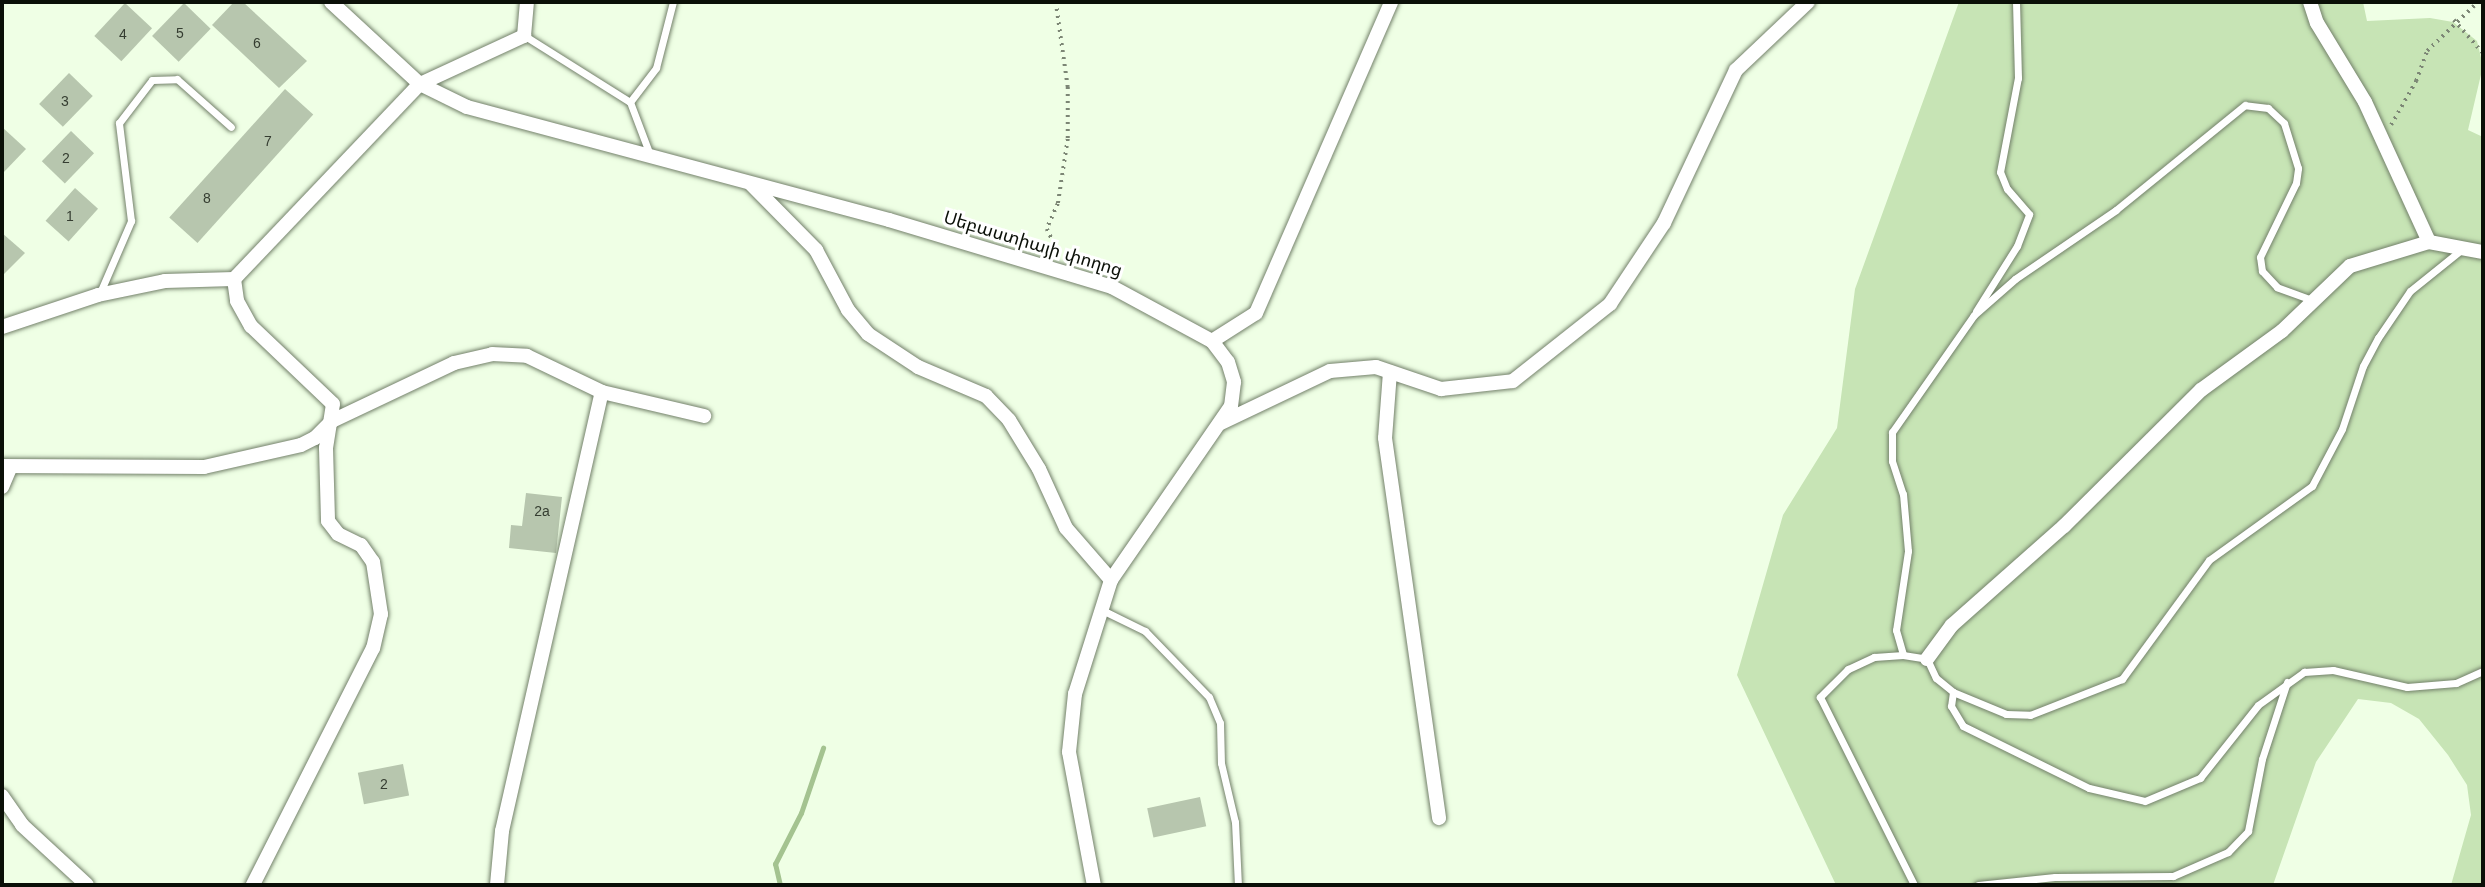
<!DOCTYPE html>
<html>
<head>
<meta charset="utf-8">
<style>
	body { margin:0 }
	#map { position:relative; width:2485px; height:887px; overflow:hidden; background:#efffe5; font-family:Helvetica,"Noto Sans Armenian",sans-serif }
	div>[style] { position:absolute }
	.green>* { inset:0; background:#c7e4b5 }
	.stream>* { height:5px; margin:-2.5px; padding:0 2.5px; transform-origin:2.5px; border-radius:2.5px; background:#a4c390 }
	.building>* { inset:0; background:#b7c6ae; transform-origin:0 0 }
	.path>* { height:3.5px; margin-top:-1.75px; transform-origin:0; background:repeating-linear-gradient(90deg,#7c8675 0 2px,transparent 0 7px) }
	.roads { filter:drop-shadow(0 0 2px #73816a) drop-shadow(0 0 2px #73816a) }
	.lane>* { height:7px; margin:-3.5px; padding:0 3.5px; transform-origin:3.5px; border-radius:3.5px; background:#fff }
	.street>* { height:14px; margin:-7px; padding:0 7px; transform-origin:7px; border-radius:7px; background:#fff }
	span { translate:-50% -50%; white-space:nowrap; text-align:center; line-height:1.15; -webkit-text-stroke:6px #fff; paint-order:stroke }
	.number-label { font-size:14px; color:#353d31 }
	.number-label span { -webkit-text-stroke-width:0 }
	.street-label { font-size:18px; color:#0a0f07 }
	.frame { position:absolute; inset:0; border:4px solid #0a0f07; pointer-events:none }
</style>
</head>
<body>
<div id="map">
	<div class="green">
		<div style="clip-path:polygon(1959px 2px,2363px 2px,2367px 21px,2430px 18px,2453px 22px,2477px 41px,2483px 66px,2468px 130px,2483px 137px,2483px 885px,2451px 885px,2471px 815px,2467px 785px,2448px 755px,2419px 719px,2391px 703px,2358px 699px,2316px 762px,2273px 885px,1836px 885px,1737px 675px,1783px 515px,1837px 428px,1855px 289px)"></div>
	</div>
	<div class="stream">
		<div style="left:780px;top:885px;width:22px;rotate:-103deg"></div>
		<div style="left:775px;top:864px;width:57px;rotate:-63deg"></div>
		<div style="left:801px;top:813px;width:69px;rotate:-71.3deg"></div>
	</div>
	<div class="building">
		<div style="clip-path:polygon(234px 2px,243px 2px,307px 61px,279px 88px,212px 25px)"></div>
		<div style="left:125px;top:3px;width:37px;height:45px;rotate:43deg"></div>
		<div style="left:184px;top:3px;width:37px;height:46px;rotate:44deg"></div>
		<div style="left:69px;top:73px;width:33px;height:43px;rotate:44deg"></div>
		<div style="left:285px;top:89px;width:38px;height:173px;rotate:42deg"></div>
		<div style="clip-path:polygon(2px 127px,26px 149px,2px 174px)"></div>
		<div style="left:71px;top:131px;width:32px;height:42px;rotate:44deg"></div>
		<div style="left:75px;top:188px;width:31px;height:44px;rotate:42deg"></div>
		<div style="clip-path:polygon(2px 233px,25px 253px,2px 276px)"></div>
		<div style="clip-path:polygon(526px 493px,562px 497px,556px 553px,509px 548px,511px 525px,522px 526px)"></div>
		<div style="left:403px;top:764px;width:32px;height:46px;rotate:79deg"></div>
		<div style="left:1200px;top:797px;width:30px;height:54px;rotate:78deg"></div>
	</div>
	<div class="path">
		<div style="left:1056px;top:2px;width:86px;rotate:82deg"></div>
		<div style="left:1068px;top:87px;width:52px;rotate:90deg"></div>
		<div style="left:1068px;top:139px;width:66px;rotate:98.7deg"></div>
		<div style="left:1058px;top:204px;width:27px;rotate:114deg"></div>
		<div style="left:1047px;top:229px;width:28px;rotate:64deg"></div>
		<div style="left:2454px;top:20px;width:44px;rotate:48.7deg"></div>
		<div style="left:2391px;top:125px;width:51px;rotate:-60.4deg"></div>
		<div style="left:2416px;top:81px;width:32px;rotate:-70deg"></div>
		<div style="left:2427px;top:51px;width:71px;rotate:-43.9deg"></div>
	</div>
	<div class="roads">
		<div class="lane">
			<div style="left:525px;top:36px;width:124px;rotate:32.2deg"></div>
			<div style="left:630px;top:102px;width:57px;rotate:69.3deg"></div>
			<div style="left:630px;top:102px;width:43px;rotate:-52.6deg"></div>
			<div style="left:656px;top:68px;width:68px;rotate:-75.6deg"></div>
			<div style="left:99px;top:295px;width:81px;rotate:-66.6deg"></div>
			<div style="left:131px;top:221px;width:99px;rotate:-97deg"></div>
			<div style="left:119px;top:123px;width:54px;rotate:-52.5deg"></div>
			<div style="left:152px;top:80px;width:25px;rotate:-2deg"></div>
			<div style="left:177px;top:79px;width:72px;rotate:41.6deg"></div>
			<div style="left:2312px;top:300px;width:37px;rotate:-160deg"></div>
			<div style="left:2277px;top:287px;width:22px;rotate:-133deg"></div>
			<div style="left:2262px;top:271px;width:14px;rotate:-98deg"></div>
			<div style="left:2260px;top:257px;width:82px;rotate:-64.1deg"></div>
			<div style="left:2296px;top:183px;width:15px;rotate:-82deg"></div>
			<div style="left:2298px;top:168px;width:47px;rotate:-107.3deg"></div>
			<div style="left:2284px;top:123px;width:22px;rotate:-137deg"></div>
			<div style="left:2268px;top:108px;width:23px;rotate:-173deg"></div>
			<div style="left:2245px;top:105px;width:166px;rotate:140.9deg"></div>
			<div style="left:2116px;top:210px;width:122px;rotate:145.7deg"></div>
			<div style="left:2015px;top:279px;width:55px;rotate:138.7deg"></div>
			<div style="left:1974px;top:315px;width:143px;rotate:125deg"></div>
			<div style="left:1892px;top:432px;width:29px;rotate:90deg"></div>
			<div style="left:1892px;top:461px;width:35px;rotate:72deg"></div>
			<div style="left:1903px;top:494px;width:57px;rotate:85deg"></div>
			<div style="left:1908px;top:551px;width:80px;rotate:98.6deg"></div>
			<div style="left:1896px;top:630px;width:26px;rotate:74deg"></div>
			<div style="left:1903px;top:655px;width:24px;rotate:9deg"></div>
			<div style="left:1927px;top:659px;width:21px;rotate:65deg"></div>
			<div style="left:1936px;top:678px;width:22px;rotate:39deg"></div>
			<div style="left:1953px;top:692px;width:57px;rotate:22.5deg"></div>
			<div style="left:2006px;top:714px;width:24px;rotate:2deg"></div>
			<div style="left:2030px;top:715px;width:99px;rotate:-21.4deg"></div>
			<div style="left:2122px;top:679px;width:147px;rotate:-53.8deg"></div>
			<div style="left:2209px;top:560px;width:127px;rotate:-35.7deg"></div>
			<div style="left:2312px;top:486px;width:64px;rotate:-62.2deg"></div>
			<div style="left:2342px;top:429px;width:66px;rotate:-71.6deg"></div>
			<div style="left:2363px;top:366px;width:32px;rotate:-62deg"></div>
			<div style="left:2378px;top:338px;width:57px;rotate:-55.8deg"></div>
			<div style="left:2410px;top:291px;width:65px;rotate:-38.8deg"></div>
			<div style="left:1976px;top:311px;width:77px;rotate:-57.8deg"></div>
			<div style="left:2017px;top:246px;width:34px;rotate:-69deg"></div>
			<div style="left:2029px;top:214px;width:33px;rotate:-131deg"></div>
			<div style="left:2007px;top:189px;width:18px;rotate:-112deg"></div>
			<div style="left:2000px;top:172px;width:96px;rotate:-79.2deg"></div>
			<div style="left:2018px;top:78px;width:76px;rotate:-91.5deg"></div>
			<div style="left:1102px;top:610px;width:48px;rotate:26deg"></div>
			<div style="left:1145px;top:631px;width:92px;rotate:45.9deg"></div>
			<div style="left:1209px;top:697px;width:28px;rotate:67deg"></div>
			<div style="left:1220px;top:723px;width:40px;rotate:88.6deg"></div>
			<div style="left:1221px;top:763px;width:61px;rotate:76.7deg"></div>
			<div style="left:1235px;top:822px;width:63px;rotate:87.3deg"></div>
			<div style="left:1903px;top:655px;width:29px;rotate:176deg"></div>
			<div style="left:1874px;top:657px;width:29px;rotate:155deg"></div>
			<div style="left:1848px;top:669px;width:40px;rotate:135deg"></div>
			<div style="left:1820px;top:697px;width:210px;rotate:63.4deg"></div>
			<div style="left:1953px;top:692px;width:14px;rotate:98deg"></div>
			<div style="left:1951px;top:706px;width:23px;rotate:59deg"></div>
			<div style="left:1963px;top:726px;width:140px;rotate:26.2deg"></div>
			<div style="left:2089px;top:788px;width:57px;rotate:13.1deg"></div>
			<div style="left:2145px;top:801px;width:60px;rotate:-22.7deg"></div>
			<div style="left:2200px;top:778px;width:93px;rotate:-51.5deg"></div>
			<div style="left:2258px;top:705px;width:57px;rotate:-35.7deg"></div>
			<div style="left:2304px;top:672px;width:29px;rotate:-4deg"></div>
			<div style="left:2333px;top:670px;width:76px;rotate:12.9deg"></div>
			<div style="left:2407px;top:687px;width:49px;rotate:-4.7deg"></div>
			<div style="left:2456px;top:683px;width:30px;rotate:-24deg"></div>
			<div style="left:1978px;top:885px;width:77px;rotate:-5.9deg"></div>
			<div style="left:2055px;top:877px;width:118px;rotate:-0.5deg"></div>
			<div style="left:2173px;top:876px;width:60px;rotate:-23.6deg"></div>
			<div style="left:2228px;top:852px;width:29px;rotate:-46deg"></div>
			<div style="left:2248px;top:831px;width:73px;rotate:-79deg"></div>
			<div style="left:2262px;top:759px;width:81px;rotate:-72deg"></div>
		</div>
		<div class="street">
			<div style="left:331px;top:2px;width:121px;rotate:42.7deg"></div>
			<div style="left:420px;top:84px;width:52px;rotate:26.1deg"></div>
			<div style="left:467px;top:107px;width:437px;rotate:15deg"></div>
			<div style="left:889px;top:220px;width:233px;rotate:16.7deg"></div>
			<div style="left:1112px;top:287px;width:114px;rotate:28.4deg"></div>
			<div style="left:1212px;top:341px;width:26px;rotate:53deg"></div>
			<div style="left:1228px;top:362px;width:21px;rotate:73deg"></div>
			<div style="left:1234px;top:382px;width:24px;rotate:97deg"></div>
			<div style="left:1231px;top:406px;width:211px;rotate:124.6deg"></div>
			<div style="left:1111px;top:580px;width:120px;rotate:107.5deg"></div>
			<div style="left:1075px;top:694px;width:58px;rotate:95.9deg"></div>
			<div style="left:1069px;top:752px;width:135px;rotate:79.4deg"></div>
			<div style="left:2310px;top:2px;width:22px;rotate:72deg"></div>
			<div style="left:2317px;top:23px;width:92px;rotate:58.7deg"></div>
			<div style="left:2365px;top:102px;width:154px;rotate:65.4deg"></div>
			<div style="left:751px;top:184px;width:93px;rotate:45.4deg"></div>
			<div style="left:816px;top:250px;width:68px;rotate:61.9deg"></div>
			<div style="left:848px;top:310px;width:31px;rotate:50deg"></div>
			<div style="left:868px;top:334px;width:60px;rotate:33.4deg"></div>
			<div style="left:918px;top:367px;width:74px;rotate:23.1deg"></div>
			<div style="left:986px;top:396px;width:33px;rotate:46deg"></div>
			<div style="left:1009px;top:420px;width:57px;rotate:58.5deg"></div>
			<div style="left:1039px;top:469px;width:65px;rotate:65.4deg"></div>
			<div style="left:1066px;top:528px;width:69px;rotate:49.1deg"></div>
			<div style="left:234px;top:279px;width:22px;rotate:82deg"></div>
			<div style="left:237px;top:301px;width:29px;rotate:61deg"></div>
			<div style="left:251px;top:326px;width:113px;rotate:43.6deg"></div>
			<div style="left:333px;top:404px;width:45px;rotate:99deg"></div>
			<div style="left:326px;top:448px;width:73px;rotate:88.4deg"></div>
			<div style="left:328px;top:521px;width:16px;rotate:52deg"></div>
			<div style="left:338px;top:534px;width:25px;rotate:26deg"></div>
			<div style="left:361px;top:545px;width:21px;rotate:55deg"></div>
			<div style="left:373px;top:562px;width:53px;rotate:81.3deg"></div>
			<div style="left:381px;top:614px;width:35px;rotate:103deg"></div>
			<div style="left:373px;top:648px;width:266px;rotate:116.9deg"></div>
			<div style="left:2px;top:327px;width:101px;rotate:-18.4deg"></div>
			<div style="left:98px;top:295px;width:68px;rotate:-11.8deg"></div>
			<div style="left:165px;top:281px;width:69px;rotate:-1.7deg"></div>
			<div style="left:234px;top:279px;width:269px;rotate:-46.4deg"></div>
			<div style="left:420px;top:84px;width:115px;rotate:-24.8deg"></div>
			<div style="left:524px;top:36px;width:34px;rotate:-85deg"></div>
			<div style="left:1212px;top:341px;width:52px;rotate:-32.5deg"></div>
			<div style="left:1256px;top:313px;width:339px;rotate:-66.5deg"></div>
			<div style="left:1390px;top:372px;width:66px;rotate:94.3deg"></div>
			<div style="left:1385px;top:438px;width:384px;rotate:81.9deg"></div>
			<div style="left:1221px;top:423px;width:121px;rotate:-25.5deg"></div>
			<div style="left:1330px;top:371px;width:46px;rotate:-5deg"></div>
			<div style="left:1376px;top:367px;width:69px;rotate:18.7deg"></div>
			<div style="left:1441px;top:389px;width:72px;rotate:-6.3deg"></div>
			<div style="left:1513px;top:381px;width:124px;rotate:-38.4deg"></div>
			<div style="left:1610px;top:304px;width:97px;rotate:-56.3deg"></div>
			<div style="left:1664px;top:223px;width:169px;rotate:-64.8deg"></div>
			<div style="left:1736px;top:70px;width:99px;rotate:-43.4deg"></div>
			<div style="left:2px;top:466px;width:202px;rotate:0.3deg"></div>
			<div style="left:204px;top:467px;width:99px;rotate:-12.8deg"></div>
			<div style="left:301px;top:445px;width:16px;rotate:-27deg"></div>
			<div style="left:315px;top:438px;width:24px;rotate:-45deg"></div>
			<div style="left:332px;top:421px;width:135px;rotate:-25.4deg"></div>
			<div style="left:454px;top:363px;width:39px;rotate:-13deg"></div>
			<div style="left:492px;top:354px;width:35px;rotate:3deg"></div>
			<div style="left:527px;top:356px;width:83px;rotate:25.6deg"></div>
			<div style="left:602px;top:392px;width:105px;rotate:13.2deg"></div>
			<div style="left:2px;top:487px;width:21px;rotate:-67deg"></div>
			<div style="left:1927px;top:659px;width:42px;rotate:-53.7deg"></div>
			<div style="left:1952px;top:625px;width:149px;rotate:-41.5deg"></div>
			<div style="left:2064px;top:526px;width:193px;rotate:-44.8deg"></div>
			<div style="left:2201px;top:390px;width:100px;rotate:-36.1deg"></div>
			<div style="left:2282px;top:331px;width:94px;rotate:-43.7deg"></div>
			<div style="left:2350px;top:266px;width:83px;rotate:-16.9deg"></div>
			<div style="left:2429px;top:242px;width:55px;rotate:10.5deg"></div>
			<div style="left:2px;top:796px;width:35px;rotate:55deg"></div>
			<div style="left:22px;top:825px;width:88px;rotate:42.7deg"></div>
			<div style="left:497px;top:885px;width:54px;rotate:-84.7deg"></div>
			<div style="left:502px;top:831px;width:450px;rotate:-77.2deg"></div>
		</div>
	</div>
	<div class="number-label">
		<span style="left:180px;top:33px">5</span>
		<span style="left:123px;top:34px">4</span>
		<span style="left:257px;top:43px">6</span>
		<span style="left:65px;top:101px">3</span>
		<span style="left:268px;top:141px">7</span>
		<span style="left:66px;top:158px">2</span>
		<span style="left:207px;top:198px">8</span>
		<span style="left:70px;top:216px">1</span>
		<span style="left:542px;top:511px">2a</span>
		<span style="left:384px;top:784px">2</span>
	</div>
	<div class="street-label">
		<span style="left:1033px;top:244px;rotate:17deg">Սեբաստիայի փողոց</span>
	</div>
	<div class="frame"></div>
</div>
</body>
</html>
